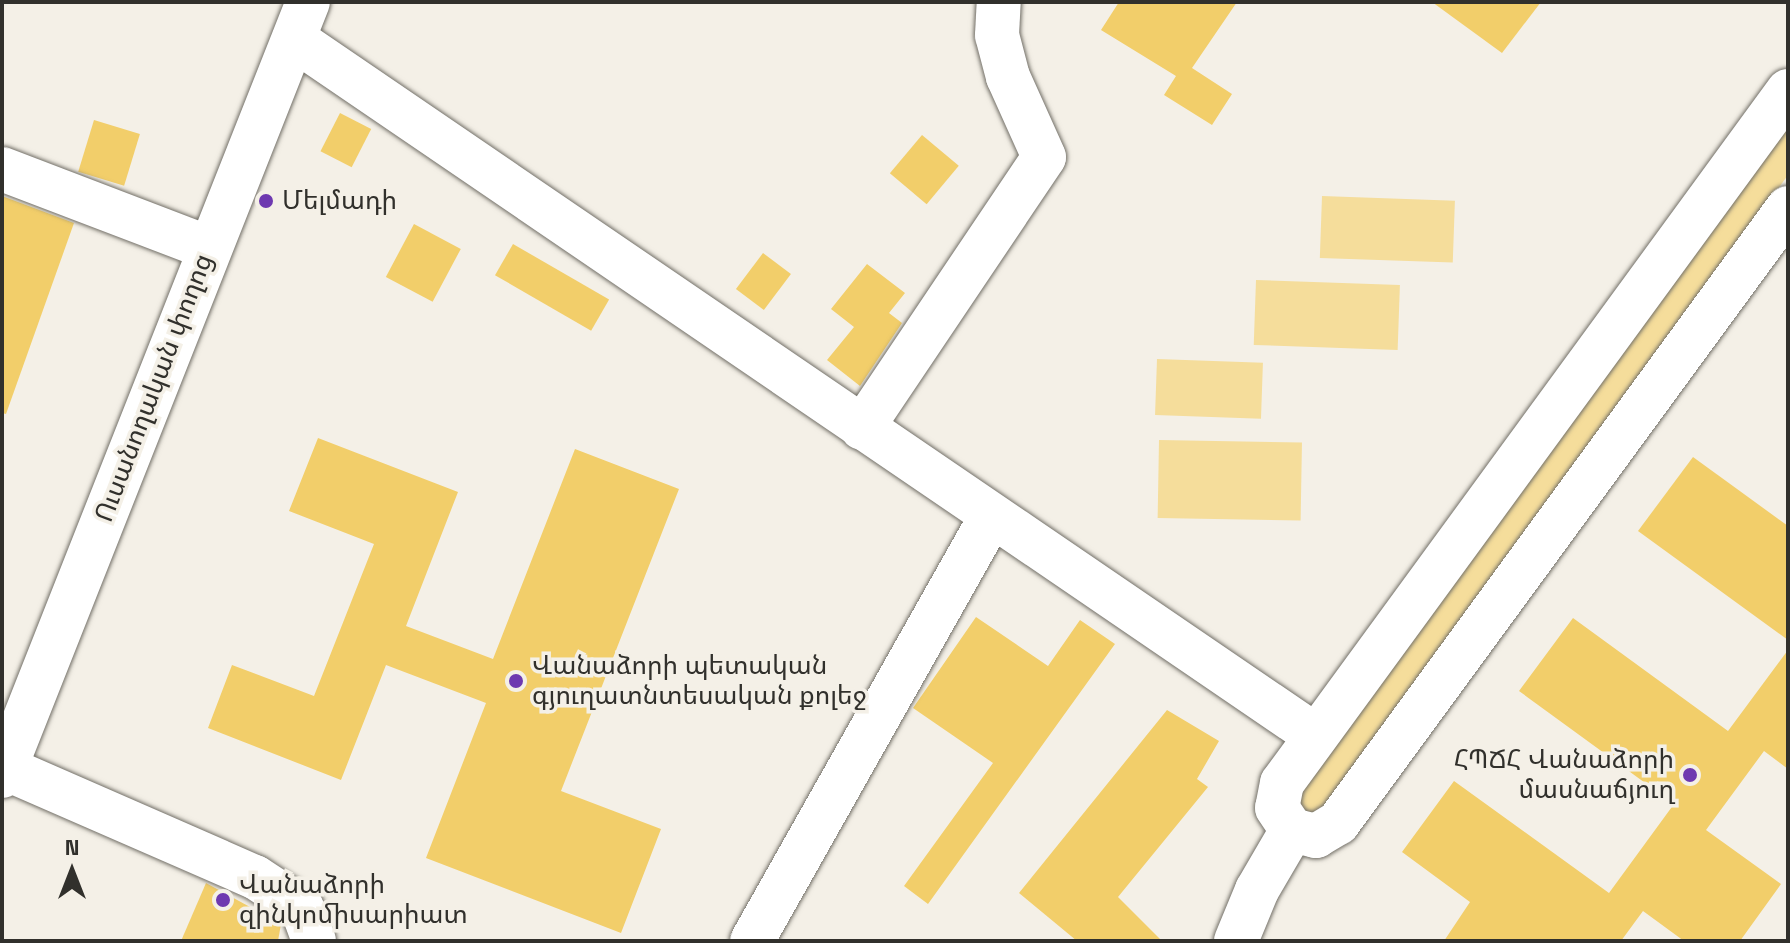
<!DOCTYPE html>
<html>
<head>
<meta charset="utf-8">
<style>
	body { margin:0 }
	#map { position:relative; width:1790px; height:943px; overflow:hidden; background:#f4f0e7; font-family:"Space Grotesk","Noto Sans Armenian",sans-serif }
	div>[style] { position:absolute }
	.green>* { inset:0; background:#f5dd9b; transform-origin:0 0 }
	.building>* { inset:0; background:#f2ce6a; transform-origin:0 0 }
	.roads { filter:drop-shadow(0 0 2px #726f67) drop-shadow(0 0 2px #726f67) }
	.minor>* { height:44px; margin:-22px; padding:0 22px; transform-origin:22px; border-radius:22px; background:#fff }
	.dots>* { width:22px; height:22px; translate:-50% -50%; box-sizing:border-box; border:4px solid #f4f0e7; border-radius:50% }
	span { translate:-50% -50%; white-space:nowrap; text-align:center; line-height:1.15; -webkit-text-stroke:7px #f4f0e7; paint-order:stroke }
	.poi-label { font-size:26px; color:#31302c }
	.left { translate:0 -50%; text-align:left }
	.right { translate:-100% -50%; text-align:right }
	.street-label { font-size:26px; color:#31302c }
	.frame { position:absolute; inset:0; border:4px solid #31302c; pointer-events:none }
	.north { position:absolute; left:32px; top:831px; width:80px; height:80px; -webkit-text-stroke:6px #f4f0e7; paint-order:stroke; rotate:0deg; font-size:22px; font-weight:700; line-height:32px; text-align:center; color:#31302c }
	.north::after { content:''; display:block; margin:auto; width:28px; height:36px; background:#31302c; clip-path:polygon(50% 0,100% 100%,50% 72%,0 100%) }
</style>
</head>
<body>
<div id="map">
	<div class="green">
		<div style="clip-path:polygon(1788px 121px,1788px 175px,1323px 812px,1301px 815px,1297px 793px)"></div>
		<div style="left:1322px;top:196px;width:133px;height:62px;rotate:2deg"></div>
		<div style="left:1256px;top:280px;width:144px;height:65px;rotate:2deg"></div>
		<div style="left:1157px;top:359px;width:106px;height:56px;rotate:2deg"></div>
		<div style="left:1159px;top:440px;width:143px;height:78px;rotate:1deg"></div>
	</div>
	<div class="building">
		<div style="clip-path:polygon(1119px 2px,1237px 2px,1192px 68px,1232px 94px,1212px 125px,1164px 95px,1176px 76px,1101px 30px)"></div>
		<div style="clip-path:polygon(1432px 2px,1541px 2px,1502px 53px)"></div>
		<div style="left:340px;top:113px;width:35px;height:43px;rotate:27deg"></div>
		<div style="left:94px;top:120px;width:48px;height:54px;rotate:17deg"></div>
		<div style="left:922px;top:135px;width:48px;height:50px;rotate:40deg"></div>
		<div style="clip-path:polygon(2px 196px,74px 223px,6px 414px,2px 413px)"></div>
		<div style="left:414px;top:224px;width:53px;height:60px;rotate:28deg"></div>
		<div style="left:513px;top:244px;width:111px;height:36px;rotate:30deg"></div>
		<div style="left:763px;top:253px;width:35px;height:45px;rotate:37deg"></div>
		<div style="clip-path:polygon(867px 264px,905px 293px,889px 313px,902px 323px,860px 386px,827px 360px,854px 327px,831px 309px)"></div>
		<div style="clip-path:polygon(318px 438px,458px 492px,406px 626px,493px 659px,575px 449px,679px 489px,561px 791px,661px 829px,621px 933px,426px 858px,486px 703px,386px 665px,341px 780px,208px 728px,232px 665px,314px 696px,374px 544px,289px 511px)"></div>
		<div style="clip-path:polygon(1693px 457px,1788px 526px,1788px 640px,1638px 531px)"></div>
		<div style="clip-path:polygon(976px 617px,1048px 666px,1080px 620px,1115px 644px,928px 904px,904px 886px,993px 763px,913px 708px)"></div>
		<div style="clip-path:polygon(1573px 618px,1728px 731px,1788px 650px,1788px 769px,1764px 751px,1706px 830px,1781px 884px,1740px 941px,1684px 941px,1643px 911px,1621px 941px,1444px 941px,1470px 902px,1402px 852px,1454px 781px,1609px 893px,1674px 804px,1519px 691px)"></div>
		<div style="clip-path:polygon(1167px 710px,1219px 741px,1197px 779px,1208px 787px,1118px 897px,1162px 941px,1077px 941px,1019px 893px)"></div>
		<div style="clip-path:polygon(206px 883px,281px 924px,278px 941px,181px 941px)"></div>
	</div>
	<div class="roads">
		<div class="minor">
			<div style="left:294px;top:39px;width:1237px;rotate:34.29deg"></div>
			<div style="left:1788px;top:91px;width:857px;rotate:126.17deg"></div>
			<div style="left:1282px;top:783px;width:25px;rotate:101deg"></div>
			<div style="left:1277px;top:808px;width:27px;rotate:56deg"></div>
			<div style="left:1292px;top:830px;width:25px;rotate:14deg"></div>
			<div style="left:1316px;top:836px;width:26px;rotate:-31deg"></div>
			<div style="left:1338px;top:823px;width:762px;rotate:-53.81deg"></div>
			<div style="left:2px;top:169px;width:222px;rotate:20.9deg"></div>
			<div style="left:862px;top:428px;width:326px;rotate:-56.1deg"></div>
			<div style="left:1044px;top:157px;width:88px;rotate:-114.2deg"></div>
			<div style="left:1008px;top:77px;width:43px;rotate:-104.7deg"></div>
			<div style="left:997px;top:35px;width:33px;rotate:-87deg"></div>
			<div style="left:5px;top:768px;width:273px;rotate:23.6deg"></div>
			<div style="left:255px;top:877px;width:56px;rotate:33.4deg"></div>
			<div style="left:302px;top:908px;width:35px;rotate:70deg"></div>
			<div style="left:2px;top:776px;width:832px;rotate:-68.43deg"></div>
			<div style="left:752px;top:941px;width:487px;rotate:-60.6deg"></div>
			<div style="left:1236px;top:941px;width:55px;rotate:-67.6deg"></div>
			<div style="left:1257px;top:890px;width:69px;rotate:-59.7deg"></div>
		</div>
	</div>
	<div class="dots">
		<div style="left:266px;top:201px;background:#6e39b0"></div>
		<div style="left:516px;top:681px;background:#6e39b0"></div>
		<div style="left:1690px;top:775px;background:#6e39b0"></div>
		<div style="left:223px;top:900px;background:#6e39b0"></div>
	</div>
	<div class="poi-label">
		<span class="left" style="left:282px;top:201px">Մելմադի</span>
		<span class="left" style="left:532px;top:681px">Վանաձորի պետական<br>գյուղատնտեսական քոլեջ</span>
		<span class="right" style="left:1674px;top:775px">ՀՊՃՀ Վանաձորի<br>մասնաճյուղ</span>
		<span class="left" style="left:239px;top:900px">Վանաձորի<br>զինկոմիսարիատ</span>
	</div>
	<div class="street-label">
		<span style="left:154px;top:388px;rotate:-69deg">Ուսանողական փողոց</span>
	</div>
	<div class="frame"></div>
	<div class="north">N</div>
</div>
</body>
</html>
